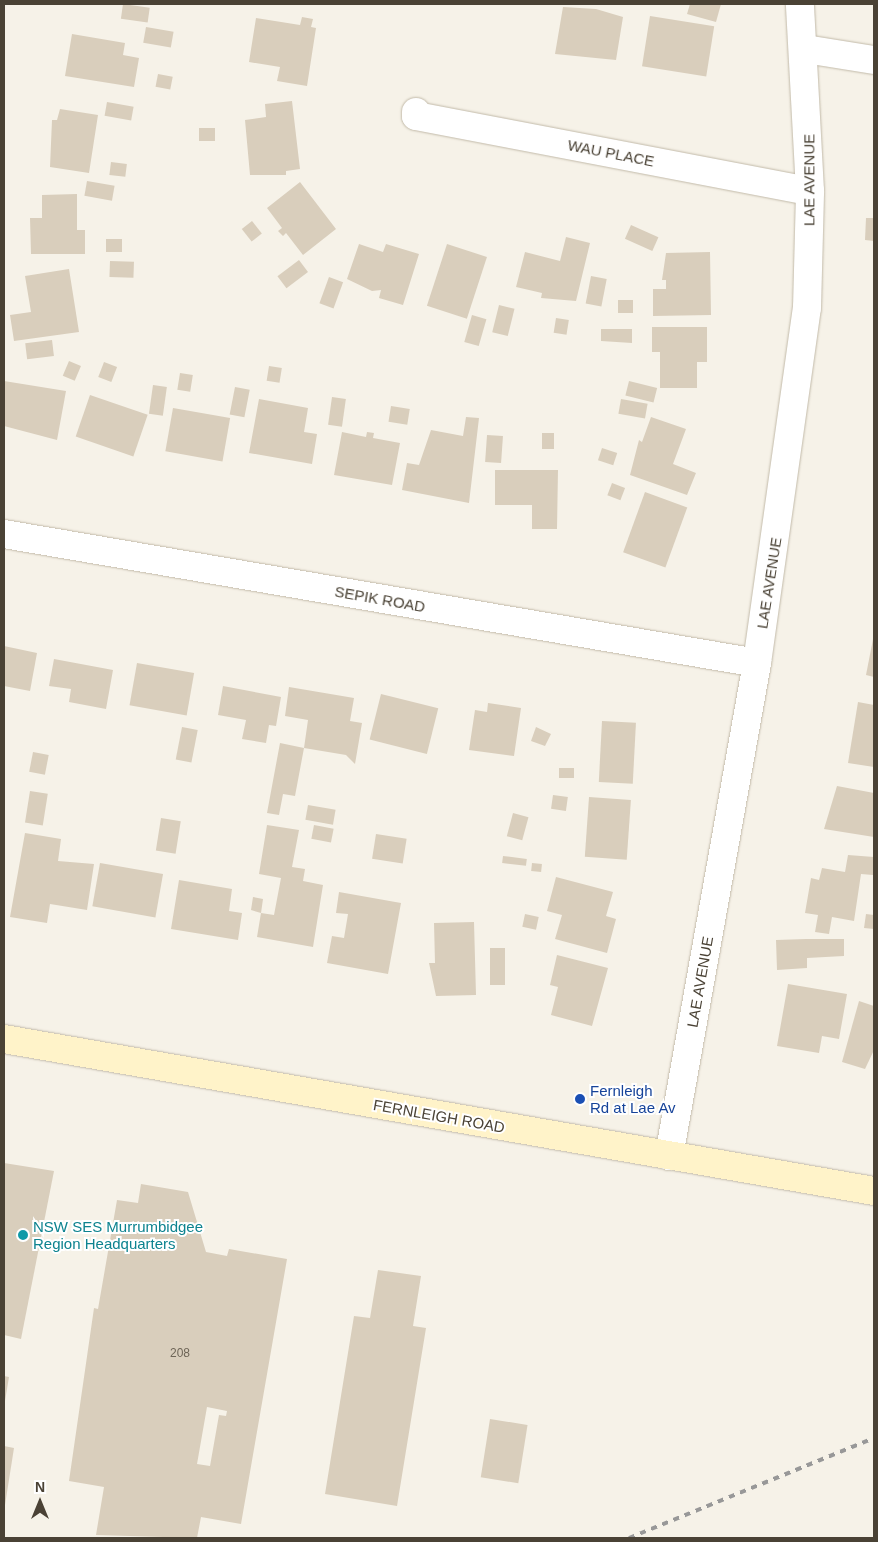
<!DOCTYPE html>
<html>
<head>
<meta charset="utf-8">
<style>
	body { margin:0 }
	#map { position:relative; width:878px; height:1542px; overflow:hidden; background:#f6f2e8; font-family:Helvetica,sans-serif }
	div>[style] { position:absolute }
	.building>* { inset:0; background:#d9cebc; transform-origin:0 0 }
	.roads { filter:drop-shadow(0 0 1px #c2baa9) drop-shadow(0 0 1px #c2baa9) }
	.street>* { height:28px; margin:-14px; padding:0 14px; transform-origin:14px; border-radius:14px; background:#fff }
	.secondary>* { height:28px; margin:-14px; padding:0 14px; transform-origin:14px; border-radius:14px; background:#fff3c9 }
	.rail>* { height:4px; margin-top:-2px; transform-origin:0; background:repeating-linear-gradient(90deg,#989898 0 6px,transparent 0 12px) }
	.dots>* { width:14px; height:14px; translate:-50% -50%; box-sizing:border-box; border:2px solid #fff; border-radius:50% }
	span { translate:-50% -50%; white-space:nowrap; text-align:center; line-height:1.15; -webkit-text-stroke:4px #fff; paint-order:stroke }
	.number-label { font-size:12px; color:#6e6557 }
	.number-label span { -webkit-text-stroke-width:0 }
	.street-label { font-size:15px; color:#4a4235 }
	.transit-label { font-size:15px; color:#164399 }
	.left { translate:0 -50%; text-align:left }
	.culture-label { font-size:15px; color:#0d838f }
	.frame { position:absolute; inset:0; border:5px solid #4a4235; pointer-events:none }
	.north { position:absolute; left:15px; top:1477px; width:50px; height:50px; -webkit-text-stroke:4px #fff; paint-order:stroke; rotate:0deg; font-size:14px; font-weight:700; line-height:20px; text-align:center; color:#4a4235 }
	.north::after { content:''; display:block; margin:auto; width:18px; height:22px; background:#4a4235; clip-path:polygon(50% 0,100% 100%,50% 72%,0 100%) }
</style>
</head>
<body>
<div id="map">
	<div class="building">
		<div style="left:123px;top:4px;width:27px;height:15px;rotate:8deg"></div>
		<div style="clip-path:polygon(690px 4px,721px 4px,716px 22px,687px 14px)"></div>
		<div style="clip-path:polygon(563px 7px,596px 9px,623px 17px,616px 60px,555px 54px)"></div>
		<div style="left:650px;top:16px;width:65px;height:51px;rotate:9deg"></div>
		<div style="clip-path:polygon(302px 17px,313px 19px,311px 27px,316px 28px,307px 86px,277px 81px,280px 67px,249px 62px,256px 18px,300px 25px)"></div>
		<div style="left:146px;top:27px;width:28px;height:16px;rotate:10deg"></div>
		<div style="clip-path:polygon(72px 34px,125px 43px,123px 55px,139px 58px,134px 87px,65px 76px)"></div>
		<div style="left:158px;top:74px;width:15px;height:13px;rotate:11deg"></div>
		<div style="clip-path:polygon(292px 101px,300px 169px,286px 171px,286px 175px,250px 175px,245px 120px,266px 117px,265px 104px)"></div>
		<div style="left:107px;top:102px;width:27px;height:14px;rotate:10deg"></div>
		<div style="clip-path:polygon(60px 109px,98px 115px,89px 173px,50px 167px,52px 120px,57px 120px)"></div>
		<div style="left:199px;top:128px;width:16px;height:13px"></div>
		<div style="left:111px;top:162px;width:16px;height:13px;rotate:7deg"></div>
		<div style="left:87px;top:181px;width:28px;height:15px;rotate:10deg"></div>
		<div style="clip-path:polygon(300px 182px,336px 229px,303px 255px,286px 233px,283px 236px,278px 231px,282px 228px,267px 208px)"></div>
		<div style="clip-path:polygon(77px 194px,77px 230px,85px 230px,85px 254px,31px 254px,30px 218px,42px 218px,42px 195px)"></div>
		<div style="clip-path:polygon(866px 218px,874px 218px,874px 241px,865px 240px)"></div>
		<div style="left:252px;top:221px;width:16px;height:13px;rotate:52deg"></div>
		<div style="left:631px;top:225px;width:30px;height:15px;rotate:24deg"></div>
		<div style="clip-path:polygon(566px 237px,590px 243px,576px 301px,541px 298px,542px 293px,516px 287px,525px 252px,560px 261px)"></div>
		<div style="left:106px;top:239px;width:16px;height:13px"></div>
		<div style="clip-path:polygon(359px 244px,383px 252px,386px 244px,419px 254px,403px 305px,379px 298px,381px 290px,372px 291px,347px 279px)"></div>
		<div style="left:447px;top:244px;width:42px;height:65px;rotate:18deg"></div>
		<div style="clip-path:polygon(710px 252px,711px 315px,653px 316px,653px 289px,666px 289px,666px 280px,662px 280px,666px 253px)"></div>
		<div style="left:299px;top:260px;width:15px;height:27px;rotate:53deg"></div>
		<div style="left:110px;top:261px;width:24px;height:16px;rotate:2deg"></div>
		<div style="clip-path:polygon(69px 269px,79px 332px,14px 341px,10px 315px,31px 312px,25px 276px)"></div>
		<div style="left:591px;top:276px;width:16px;height:28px;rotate:11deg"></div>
		<div style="left:329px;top:277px;width:15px;height:28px;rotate:20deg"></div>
		<div style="left:618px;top:300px;width:15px;height:13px"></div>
		<div style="left:499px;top:305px;width:16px;height:28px;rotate:14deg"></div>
		<div style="left:472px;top:315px;width:15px;height:28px;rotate:16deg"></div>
		<div style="left:556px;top:318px;width:13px;height:15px;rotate:9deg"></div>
		<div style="clip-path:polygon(652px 327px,707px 327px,707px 362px,697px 362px,697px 388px,660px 388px,660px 352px,652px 352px)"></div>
		<div style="clip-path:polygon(601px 329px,632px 329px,632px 343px,601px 341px)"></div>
		<div style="left:52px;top:340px;width:16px;height:27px;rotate:83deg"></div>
		<div style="left:69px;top:361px;width:13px;height:16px;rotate:23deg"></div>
		<div style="left:104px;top:362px;width:14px;height:16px;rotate:21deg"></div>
		<div style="left:269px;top:366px;width:13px;height:15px;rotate:9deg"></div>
		<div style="left:180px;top:373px;width:13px;height:17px;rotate:9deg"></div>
		<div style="clip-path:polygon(4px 381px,66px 391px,57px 440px,4px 426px)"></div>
		<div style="left:629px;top:381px;width:29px;height:15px;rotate:14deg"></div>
		<div style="left:153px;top:385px;width:14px;height:29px;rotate:8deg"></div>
		<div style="left:235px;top:387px;width:15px;height:28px;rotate:11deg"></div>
		<div style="left:90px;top:395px;width:61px;height:44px;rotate:19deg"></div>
		<div style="left:332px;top:397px;width:14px;height:28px;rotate:8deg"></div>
		<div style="clip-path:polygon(259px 399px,308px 408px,304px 432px,317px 434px,312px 464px,249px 453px)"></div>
		<div style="left:621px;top:399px;width:27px;height:15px;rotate:10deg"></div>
		<div style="left:391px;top:406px;width:19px;height:16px;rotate:9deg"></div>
		<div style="left:173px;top:408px;width:58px;height:44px;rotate:10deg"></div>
		<div style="clip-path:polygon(466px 417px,479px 418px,469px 503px,402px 490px,407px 463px,419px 465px,431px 430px,463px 436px)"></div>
		<div style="clip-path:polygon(651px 417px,686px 429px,673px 464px,696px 473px,687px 495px,630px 475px,639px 440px,642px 442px)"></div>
		<div style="clip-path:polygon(342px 432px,366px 437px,367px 432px,374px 433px,373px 438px,400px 443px,392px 485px,334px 475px)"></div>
		<div style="left:542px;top:433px;width:12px;height:16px"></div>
		<div style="left:487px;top:435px;width:16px;height:27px;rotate:4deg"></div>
		<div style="left:602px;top:448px;width:16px;height:13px;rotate:18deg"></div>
		<div style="clip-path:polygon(495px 470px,558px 470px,557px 529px,532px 529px,532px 505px,495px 505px)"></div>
		<div style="left:612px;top:483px;width:14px;height:13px;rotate:21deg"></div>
		<div style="left:645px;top:492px;width:45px;height:64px;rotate:20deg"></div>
		<div style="clip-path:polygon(874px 634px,874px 677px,866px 675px)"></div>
		<div style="clip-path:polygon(4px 646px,37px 653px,30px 691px,4px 686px)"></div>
		<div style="clip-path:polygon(54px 659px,113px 670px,106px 709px,69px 702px,71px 689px,49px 686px)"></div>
		<div style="left:137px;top:663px;width:58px;height:43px;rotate:10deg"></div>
		<div style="clip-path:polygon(223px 686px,281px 697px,276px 726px,269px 725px,266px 743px,242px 739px,246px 720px,218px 715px)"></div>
		<div style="clip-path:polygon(289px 687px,354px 698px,350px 721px,362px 723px,355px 764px,346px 755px,304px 748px,308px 720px,285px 716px)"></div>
		<div style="left:381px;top:694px;width:59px;height:47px;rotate:14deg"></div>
		<div style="clip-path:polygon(858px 702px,874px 705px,874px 767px,848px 763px)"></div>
		<div style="clip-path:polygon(488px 703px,521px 708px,514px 756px,469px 750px,475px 710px,487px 712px)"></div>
		<div style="left:602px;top:721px;width:34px;height:61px;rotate:3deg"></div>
		<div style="left:182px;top:727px;width:16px;height:33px;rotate:11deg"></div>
		<div style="clip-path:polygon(536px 727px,551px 734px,545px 746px,531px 741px)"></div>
		<div style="clip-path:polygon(280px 743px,304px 748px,295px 796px,283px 794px,279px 815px,267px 813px)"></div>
		<div style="left:33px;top:752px;width:16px;height:20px;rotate:11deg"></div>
		<div style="left:559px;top:768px;width:15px;height:10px"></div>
		<div style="clip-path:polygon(837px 786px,874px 793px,874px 837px,824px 829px)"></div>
		<div style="left:30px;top:791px;width:18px;height:32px;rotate:9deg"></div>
		<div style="left:553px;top:795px;width:15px;height:14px;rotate:8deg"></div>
		<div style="left:589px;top:797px;width:42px;height:60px;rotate:4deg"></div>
		<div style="left:308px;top:805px;width:28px;height:15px;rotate:10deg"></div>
		<div style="left:513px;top:813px;width:16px;height:24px;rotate:15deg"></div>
		<div style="left:161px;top:818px;width:20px;height:33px;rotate:9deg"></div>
		<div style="clip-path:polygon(267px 825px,299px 830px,292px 867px,305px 869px,303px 881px,323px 885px,313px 947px,257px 937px,261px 913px,251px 910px,253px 897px,263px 899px,261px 913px,274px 915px,281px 878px,259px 874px)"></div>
		<div style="left:314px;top:825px;width:20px;height:14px;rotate:11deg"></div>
		<div style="clip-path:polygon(25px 833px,61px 839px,58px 861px,94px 864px,87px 910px,50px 904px,47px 923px,10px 917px)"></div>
		<div style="left:376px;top:834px;width:31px;height:25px;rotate:9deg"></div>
		<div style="clip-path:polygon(848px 855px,874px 857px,873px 875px,861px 874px,854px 921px,832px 917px,829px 934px,815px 932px,818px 915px,805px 913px,811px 878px,819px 880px,822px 868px,845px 872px)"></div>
		<div style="left:503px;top:856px;width:24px;height:7px;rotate:7deg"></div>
		<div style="left:100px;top:863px;width:64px;height:44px;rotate:10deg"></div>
		<div style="left:532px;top:863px;width:10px;height:8px;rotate:6deg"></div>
		<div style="clip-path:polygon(556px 877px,613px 892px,606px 916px,616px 919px,607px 953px,555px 939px,562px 915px,547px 911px)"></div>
		<div style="clip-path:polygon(179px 880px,232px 889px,229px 911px,242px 913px,238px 940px,171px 929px)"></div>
		<div style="clip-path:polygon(339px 892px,401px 903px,388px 974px,327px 963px,332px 936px,344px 938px,348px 914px,336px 913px)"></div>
		<div style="left:525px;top:914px;width:14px;height:13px;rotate:12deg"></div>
		<div style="clip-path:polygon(866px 914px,874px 915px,874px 929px,864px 928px)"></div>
		<div style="clip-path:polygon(474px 922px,476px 995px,436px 996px,429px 963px,435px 963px,434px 923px)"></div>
		<div style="clip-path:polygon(806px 939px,844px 939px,844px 956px,807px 958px,807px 968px,777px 970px,776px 940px)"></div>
		<div style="left:490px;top:948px;width:15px;height:37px"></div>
		<div style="clip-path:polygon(557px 955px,608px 968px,592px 1026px,551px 1015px,558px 987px,550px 985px)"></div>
		<div style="clip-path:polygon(788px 984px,847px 994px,839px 1039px,822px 1036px,819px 1053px,777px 1046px)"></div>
		<div style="clip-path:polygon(859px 1001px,874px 1006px,874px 1050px,865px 1069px,842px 1062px)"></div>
		<div style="clip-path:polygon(4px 1163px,54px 1171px,21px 1339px,4px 1335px)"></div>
		<div style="clip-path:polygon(evenodd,141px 1184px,188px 1192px,206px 1252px,227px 1256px,229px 1249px,287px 1259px,241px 1524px,201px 1517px,197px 1538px,96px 1535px,104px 1487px,69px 1481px,94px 1308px,98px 1309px,117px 1200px,138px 1203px,141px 1184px,207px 1407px,227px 1411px,226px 1416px,219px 1415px,210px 1466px,197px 1464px,207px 1407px)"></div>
		<div style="clip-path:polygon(378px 1270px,421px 1276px,413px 1326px,426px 1328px,397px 1506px,325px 1494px,354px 1316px,370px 1318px)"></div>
		<div style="clip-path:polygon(4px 1376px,9px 1377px,5px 1401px,4px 1401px)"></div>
		<div style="left:490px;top:1419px;width:38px;height:59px;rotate:9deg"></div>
		<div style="clip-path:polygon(4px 1446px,14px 1448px,5px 1505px,4px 1505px)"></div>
	</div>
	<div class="roads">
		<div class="street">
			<div style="left:805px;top:49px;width:70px;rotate:9.1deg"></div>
			<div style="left:416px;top:112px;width:4px;rotate:90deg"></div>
			<div style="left:416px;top:116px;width:401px;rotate:10.8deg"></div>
			<div style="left:4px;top:534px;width:764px;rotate:9.72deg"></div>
			<div style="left:669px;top:1156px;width:501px;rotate:-79.88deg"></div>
			<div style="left:757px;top:663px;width:359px;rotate:-82deg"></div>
			<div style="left:807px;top:308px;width:117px;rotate:-88.5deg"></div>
			<div style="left:810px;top:191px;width:187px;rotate:-93.1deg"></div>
		</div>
		<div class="secondary">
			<div style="left:4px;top:1039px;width:883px;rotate:9.91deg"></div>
		</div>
	</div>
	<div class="rail">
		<div style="left:629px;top:1538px;width:265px;rotate:-22.2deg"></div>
	</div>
	<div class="dots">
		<div style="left:580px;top:1099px;background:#1a4fb4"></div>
		<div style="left:23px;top:1235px;background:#0f9aa8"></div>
	</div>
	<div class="number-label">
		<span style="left:180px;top:1354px">208</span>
	</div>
	<div class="street-label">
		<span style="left:611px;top:153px;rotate:11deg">WAU PLACE</span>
		<span style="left:809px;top:180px;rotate:-90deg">LAE AVENUE</span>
		<span style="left:769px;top:583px;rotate:-81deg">LAE AVENUE</span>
		<span style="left:380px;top:599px;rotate:10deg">SEPIK ROAD</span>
		<span style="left:700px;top:982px;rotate:-80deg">LAE AVENUE</span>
		<span style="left:439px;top:1116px;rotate:10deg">FERNLEIGH ROAD</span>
	</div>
	<div class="transit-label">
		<span class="left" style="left:590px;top:1099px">Fernleigh<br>Rd at Lae Av</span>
	</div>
	<div class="culture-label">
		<span class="left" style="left:33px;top:1235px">NSW SES Murrumbidgee<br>Region Headquarters</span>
	</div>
	<div class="frame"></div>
	<div class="north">N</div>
</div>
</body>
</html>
